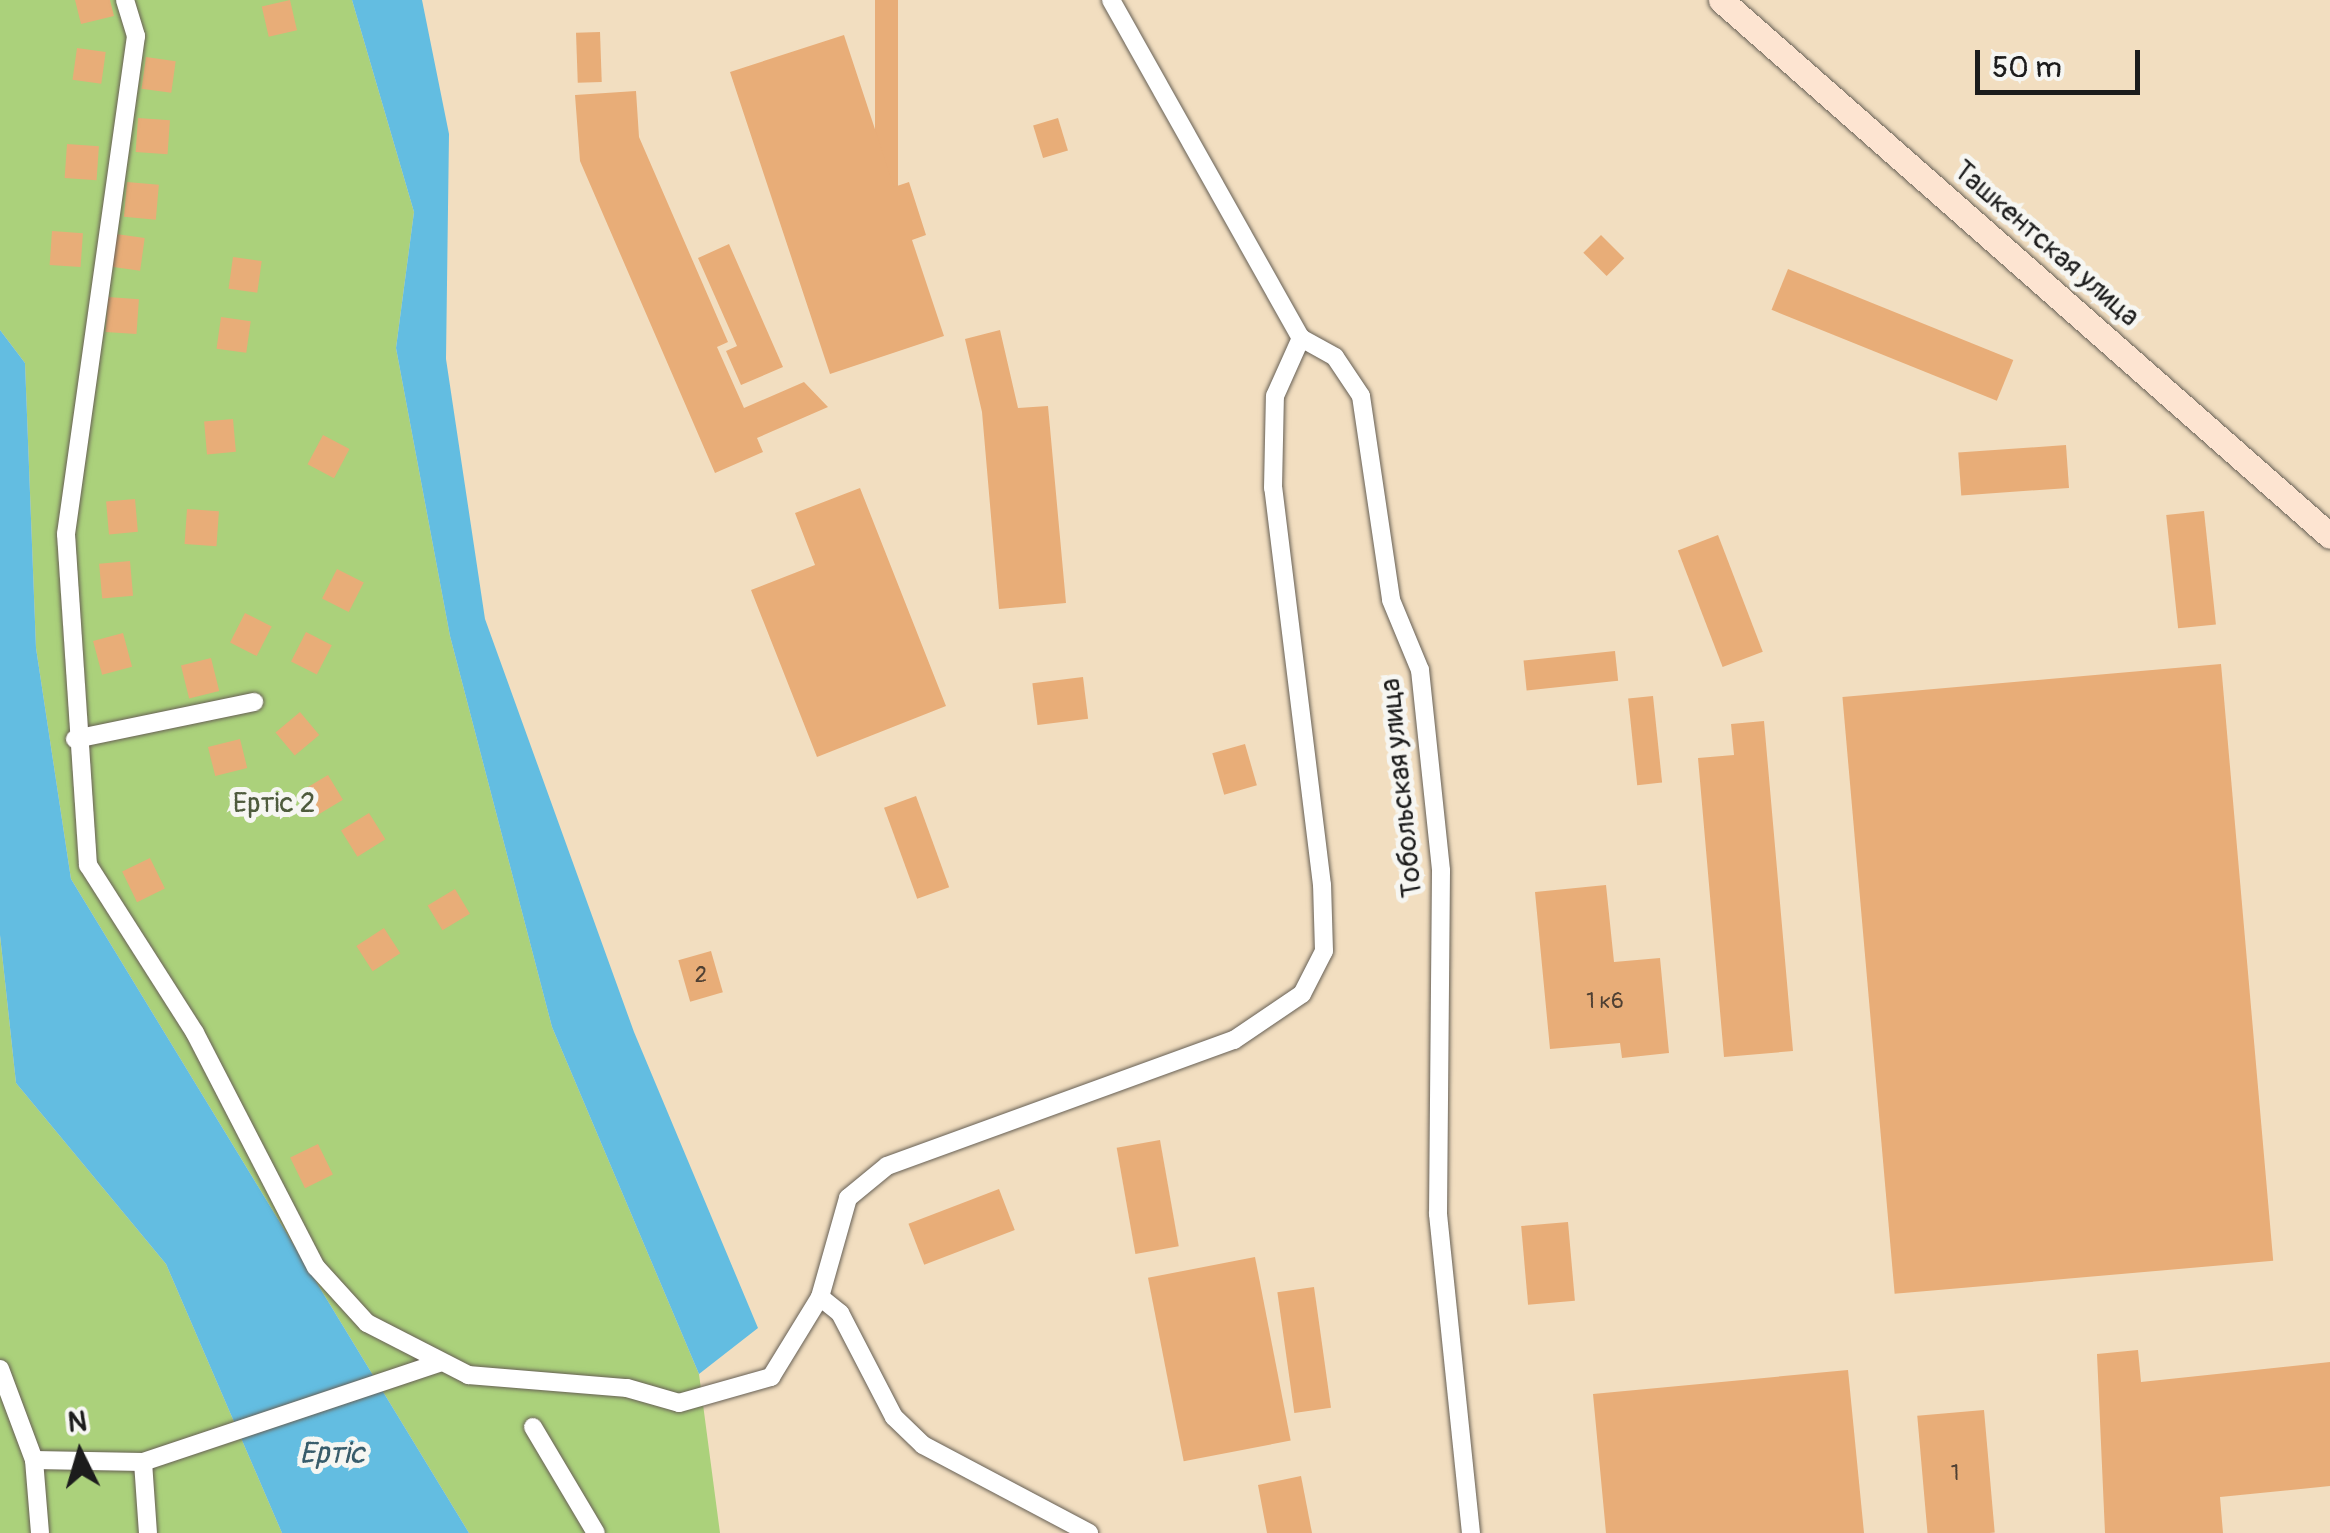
<!DOCTYPE html>
<html>
<head>
<meta charset="utf-8">
<style>
	body { margin:0 }
	#map { position:relative; width:2330px; height:1533px; overflow:hidden; background:#f2dec0; font-family:Pangolin,sans-serif }
	div>[style] { position:absolute }
	.green>* { inset:0; background:#abd17b }
	.water>* { inset:0; background:#63bde1 }
	.building>* { inset:0; background:#e8ad78; transform-origin:0 0 }
	.roads { filter:drop-shadow(0 0 2px #676055) drop-shadow(0 0 2px #676055) }
	.street>* { height:18px; margin:-9px; padding:0 9px; transform-origin:9px; border-radius:9px; background:#fff }
	.secondary>* { height:25px; margin:-12.5px; padding:0 12.5px; transform-origin:12.5px; border-radius:12.5px; background:#fde4d1 }
	span { translate:-50% -50%; white-space:nowrap; text-align:center; line-height:1.15; -webkit-text-stroke:10px #f6f6f2; paint-order:stroke }
	.number-label { font-size:22px; color:#4f4033 }
	.number-label span { -webkit-text-stroke-width:0 }
	.street-label { font-size:28px; color:#1c1c1c }
	.park-label { font-size:28px; color:#4e5b3d }
	.water-label { font-size:30px; color:#385c6b; font-style:italic }
	.north { position:absolute; left:30px; top:1403px; width:100px; height:100px; -webkit-text-stroke:8px #f6f6f2; paint-order:stroke; rotate:355deg; font-size:28px; font-weight:700; line-height:40px; text-align:center; color:#1c1c1c }
	.north::after { content:''; display:block; margin:auto; width:35px; height:45px; background:#1c1c1c; clip-path:polygon(50% 0,100% 100%,50% 72%,0 100%) }
	.scale { position:absolute; left:1975px; top:50px; width:165px; height:45px; box-sizing:border-box; border:5px solid #1c1c1c; border-top:0; padding-left:12px; font-size:30px; line-height:35px; white-space:nowrap; color:#1c1c1c; -webkit-text-stroke:8px #f6f6f2; paint-order:stroke }
</style>
</head>
<body>
<div id="map">
	<div class="green">
		<div style="clip-path:polygon(0 0,352px 0,414px 212px,396px 348px,450px 636px,552px 1027px,699px 1374px,720px 1533px,469px 1533px,71px 879px,36px 648px,25px 363px,0 330px)"></div>
		<div style="clip-path:polygon(0 935px,16px 1083px,166px 1264px,282px 1533px,0 1533px)"></div>
	</div>
	<div class="water">
		<div style="clip-path:polygon(352px 0,422px 0,449px 134px,446px 359px,485px 619px,634px 1032px,758px 1328px,699px 1374px,552px 1027px,450px 636px,396px 348px,414px 212px)"></div>
		<div style="clip-path:polygon(0 330px,25px 363px,36px 648px,71px 879px,469px 1533px,282px 1533px,166px 1264px,16px 1083px,0 935px)"></div>
	</div>
	<div class="building">
		<div style="clip-path:polygon(75px 0,110px 0,114px 16px,81px 24px)"></div>
		<div style="left:290px;top:0;width:31px;height:29px;rotate:77deg"></div>
		<div style="left:875px;top:0;width:23px;height:192px"></div>
		<div style="left:600px;top:32px;width:50px;height:24px;rotate:88deg"></div>
		<div style="clip-path:polygon(844px 35px,894px 187px,909px 182px,926px 235px,912px 240px,944px 336px,830px 374px,730px 72px)"></div>
		<div style="left:77px;top:48px;width:29px;height:32px;rotate:8deg"></div>
		<div style="left:146px;top:57px;width:30px;height:32px;rotate:8deg"></div>
		<div style="clip-path:polygon(636px 91px,639px 137px,728px 342px,717px 347px,744px 408px,804px 382px,828px 407px,757px 438px,763px 452px,715px 473px,580px 161px,575px 95px)"></div>
		<div style="left:138px;top:118px;width:32px;height:34px;rotate:4deg"></div>
		<div style="left:1058px;top:118px;width:34px;height:26px;rotate:73deg"></div>
		<div style="left:67px;top:144px;width:32px;height:34px;rotate:4deg"></div>
		<div style="left:127px;top:182px;width:32px;height:35px;rotate:5deg"></div>
		<div style="left:52px;top:231px;width:31px;height:34px;rotate:4deg"></div>
		<div style="left:116px;top:234px;width:29px;height:33px;rotate:8deg"></div>
		<div style="left:1601px;top:235px;width:33px;height:25px;rotate:45deg"></div>
		<div style="clip-path:polygon(729px 244px,783px 367px,741px 385px,726px 351px,737px 346px,698px 258px)"></div>
		<div style="left:233px;top:257px;width:29px;height:32px;rotate:8deg"></div>
		<div style="left:1788px;top:269px;width:243px;height:44px;rotate:22deg"></div>
		<div style="left:108px;top:297px;width:31px;height:35px;rotate:4deg"></div>
		<div style="left:221px;top:317px;width:30px;height:32px;rotate:8deg"></div>
		<div style="clip-path:polygon(1000px 330px,1018px 408px,1048px 406px,1066px 603px,999px 609px,982px 412px,965px 339px)"></div>
		<div style="left:233px;top:419px;width:33px;height:29px;rotate:85deg"></div>
		<div style="left:323px;top:435px;width:30px;height:33px;rotate:28deg"></div>
		<div style="left:2066px;top:445px;width:43px;height:108px;rotate:86deg"></div>
		<div style="clip-path:polygon(860px 488px,946px 706px,817px 757px,751px 590px,815px 565px,795px 513px)"></div>
		<div style="left:135px;top:499px;width:33px;height:29px;rotate:85deg"></div>
		<div style="left:187px;top:509px;width:32px;height:35px;rotate:4deg"></div>
		<div style="left:2204px;top:511px;width:114px;height:38px;rotate:84deg"></div>
		<div style="left:1718px;top:535px;width:125px;height:43px;rotate:69deg"></div>
		<div style="left:130px;top:561px;width:35px;height:31px;rotate:85deg"></div>
		<div style="left:337px;top:569px;width:30px;height:33px;rotate:27deg"></div>
		<div style="left:245px;top:613px;width:30px;height:33px;rotate:27deg"></div>
		<div style="left:306px;top:632px;width:29px;height:33px;rotate:27deg"></div>
		<div style="left:123px;top:633px;width:35px;height:31px;rotate:75deg"></div>
		<div style="left:1615px;top:651px;width:30px;height:92px;rotate:84deg"></div>
		<div style="left:211px;top:658px;width:34px;height:31px;rotate:76deg"></div>
		<div style="left:2221px;top:664px;width:599px;height:380px;rotate:85deg"></div>
		<div style="left:1083px;top:677px;width:42px;height:51px;rotate:83deg"></div>
		<div style="left:1653px;top:696px;width:87px;height:25px;rotate:84deg"></div>
		<div style="left:300px;top:712px;width:30px;height:32px;rotate:50deg"></div>
		<div style="clip-path:polygon(1764px 721px,1793px 1051px,1724px 1057px,1698px 758px,1734px 755px,1731px 724px)"></div>
		<div style="left:240px;top:739px;width:30px;height:33px;rotate:76deg"></div>
		<div style="left:1245px;top:744px;width:43px;height:34px;rotate:74deg"></div>
		<div style="left:328px;top:775px;width:29px;height:33px;rotate:59deg"></div>
		<div style="left:916px;top:796px;width:97px;height:34px;rotate:70deg"></div>
		<div style="left:369px;top:813px;width:31px;height:33px;rotate:58deg"></div>
		<div style="left:150px;top:858px;width:34px;height:31px;rotate:64deg"></div>
		<div style="clip-path:polygon(1606px 885px,1614px 962px,1660px 958px,1669px 1053px,1622px 1058px,1620px 1043px,1550px 1049px,1535px 892px)"></div>
		<div style="left:455px;top:889px;width:29px;height:32px;rotate:59deg"></div>
		<div style="left:384px;top:928px;width:30px;height:33px;rotate:57deg"></div>
		<div style="left:711px;top:951px;width:43px;height:34px;rotate:74deg"></div>
		<div style="left:1160px;top:1140px;width:108px;height:44px;rotate:80deg"></div>
		<div style="left:318px;top:1144px;width:34px;height:31px;rotate:64deg"></div>
		<div style="left:999px;top:1189px;width:44px;height:97px;rotate:69deg"></div>
		<div style="left:1568px;top:1222px;width:79px;height:47px;rotate:85deg"></div>
		<div style="left:1255px;top:1257px;width:187px;height:109px;rotate:79deg"></div>
		<div style="left:1314px;top:1287px;width:122px;height:37px;rotate:82deg"></div>
		<div style="clip-path:polygon(2138px 1350px,2141px 1382px,2330px 1362px,2330px 1486px,2220px 1497px,2223px 1533px,2105px 1533px,2097px 1354px)"></div>
		<div style="clip-path:polygon(1848px 1370px,1864px 1533px,1606px 1533px,1593px 1394px)"></div>
		<div style="left:1984px;top:1410px;width:123px;height:67px;rotate:85deg"></div>
		<div style="clip-path:polygon(1301px 1476px,1312px 1533px,1267px 1533px,1258px 1485px)"></div>
	</div>
	<div class="roads">
		<div class="street">
			<div style="left:125px;top:0;width:38px;rotate:73deg"></div>
			<div style="left:136px;top:36px;width:503px;rotate:98deg"></div>
			<div style="left:66px;top:534px;width:332px;rotate:86.2deg"></div>
			<div style="left:88px;top:865px;width:199px;rotate:57.5deg"></div>
			<div style="left:195px;top:1033px;width:263px;rotate:62.7deg"></div>
			<div style="left:316px;top:1267px;width:76px;rotate:47.7deg"></div>
			<div style="left:367px;top:1323px;width:114px;rotate:27.2deg"></div>
			<div style="left:468px;top:1375px;width:160px;rotate:4.7deg"></div>
			<div style="left:627px;top:1388px;width:54px;rotate:16.1deg"></div>
			<div style="left:679px;top:1403px;width:96px;rotate:-15.8deg"></div>
			<div style="left:771px;top:1377px;width:94px;rotate:-58.5deg"></div>
			<div style="left:820px;top:1297px;width:103px;rotate:-74.2deg"></div>
			<div style="left:848px;top:1198px;width:50px;rotate:-39.4deg"></div>
			<div style="left:887px;top:1166px;width:369px;rotate:-20deg"></div>
			<div style="left:1234px;top:1040px;width:82px;rotate:-34.1deg"></div>
			<div style="left:1302px;top:994px;width:48px;rotate:-62.9deg"></div>
			<div style="left:1324px;top:951px;width:66px;rotate:-91.7deg"></div>
			<div style="left:1322px;top:885px;width:400px;rotate:-97deg"></div>
			<div style="left:1273px;top:488px;width:92px;rotate:-88.8deg"></div>
			<div style="left:1275px;top:396px;width:64px;rotate:-65.9deg"></div>
			<div style="left:1111px;top:0;width:388px;rotate:60.7deg"></div>
			<div style="left:1301px;top:338px;width:39px;rotate:29deg"></div>
			<div style="left:1335px;top:357px;width:47px;rotate:56.3deg"></div>
			<div style="left:1361px;top:396px;width:206px;rotate:81.6deg"></div>
			<div style="left:1391px;top:600px;width:76px;rotate:67.5deg"></div>
			<div style="left:1420px;top:670px;width:202px;rotate:84deg"></div>
			<div style="left:1441px;top:871px;width:343px;rotate:90.5deg"></div>
			<div style="left:1438px;top:1214px;width:321px;rotate:84.1deg"></div>
			<div style="left:75px;top:739px;width:183px;rotate:-11.7deg"></div>
			<div style="left:820px;top:1297px;width:26px;rotate:39deg"></div>
			<div style="left:840px;top:1313px;width:117px;rotate:62.6deg"></div>
			<div style="left:894px;top:1417px;width:40px;rotate:44deg"></div>
			<div style="left:923px;top:1445px;width:188px;rotate:27.9deg"></div>
			<div style="left:0;top:1369px;width:97px;rotate:69.5deg"></div>
			<div style="left:34px;top:1460px;width:109px;rotate:1.1deg"></div>
			<div style="left:143px;top:1462px;width:312px;rotate:-18.5deg"></div>
			<div style="left:533px;top:1427px;width:123px;rotate:59.3deg"></div>
			<div style="left:34px;top:1460px;width:73px;rotate:85.3deg"></div>
			<div style="left:143px;top:1462px;width:71px;rotate:86deg"></div>
		</div>
		<div class="secondary">
			<div style="left:1721px;top:0;width:811px;rotate:41.35deg"></div>
		</div>
	</div>
	<div class="number-label">
		<span style="left:701px;top:976px">2</span>
		<span style="left:1605px;top:1002px">1 к6</span>
		<span style="left:1955px;top:1474px">1</span>
	</div>
	<div class="street-label">
		<span style="left:2046px;top:244px;rotate:41deg">Ташкентская улица</span>
		<span style="left:1402px;top:788px;rotate:-96deg">Тобольская улица</span>
	</div>
	<div class="park-label">
		<span style="left:274px;top:804px">Ертіс 2</span>
	</div>
	<div class="water-label">
		<span style="left:332px;top:1454px">Ертіс</span>
	</div>
	<div class="north">N</div>
	<div class="scale">50 m</div>
</div>
</body>
</html>
